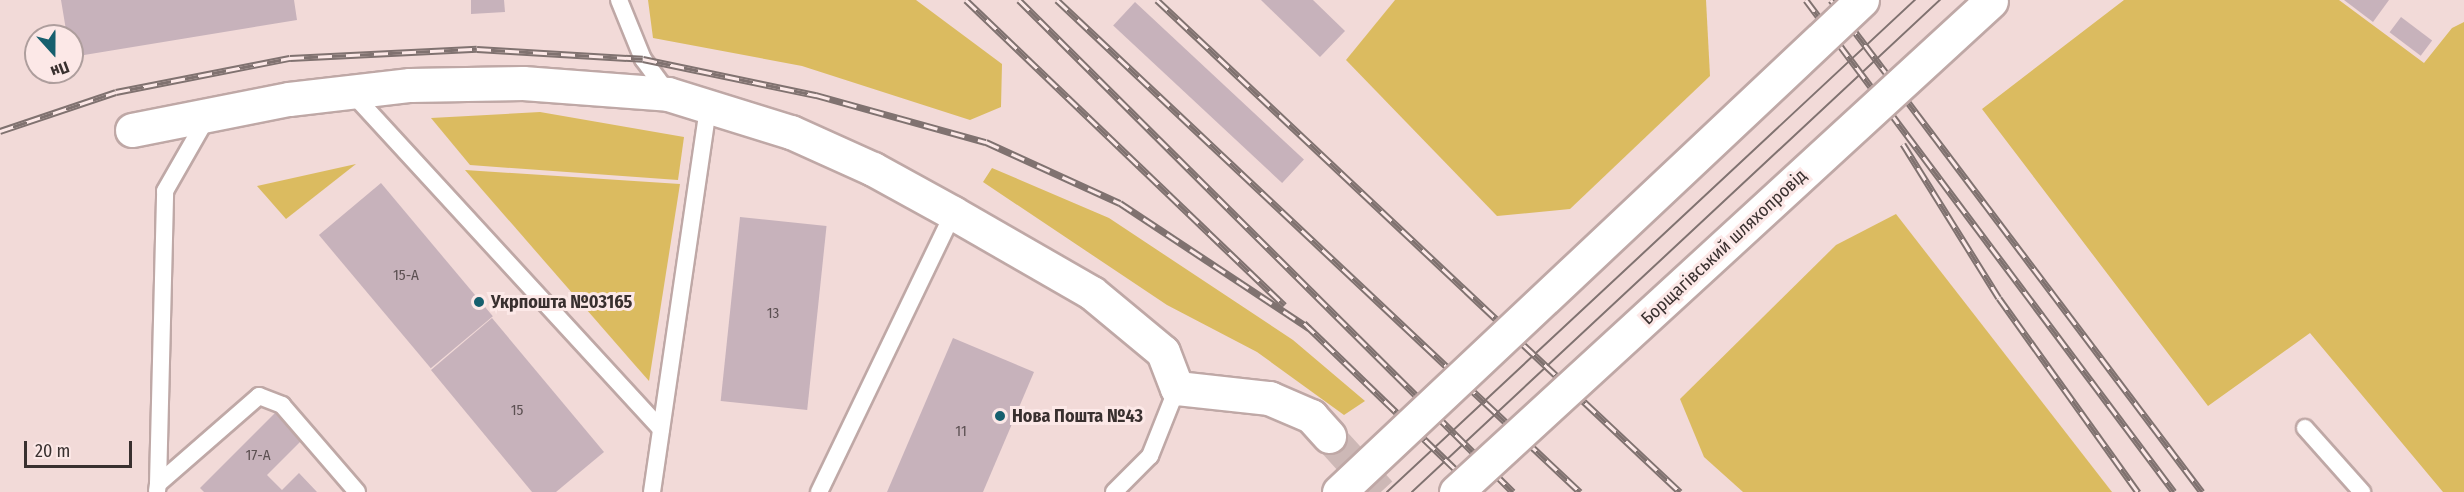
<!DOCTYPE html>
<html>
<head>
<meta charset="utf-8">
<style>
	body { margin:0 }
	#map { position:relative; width:2464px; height:492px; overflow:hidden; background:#f2dad8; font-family:"Fira Sans Condensed",sans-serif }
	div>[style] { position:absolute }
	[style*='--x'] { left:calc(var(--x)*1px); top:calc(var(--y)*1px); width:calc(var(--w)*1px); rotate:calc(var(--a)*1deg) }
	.green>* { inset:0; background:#dbbb60 }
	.building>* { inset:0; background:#c7b2bb; transform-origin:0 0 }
	.street-tunnel>* { height:33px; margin-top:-16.5px; transform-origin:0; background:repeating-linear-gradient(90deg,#cdb8b6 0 33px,transparent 0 49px) }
	.roads { filter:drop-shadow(2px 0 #bfa8a6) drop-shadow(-2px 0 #bfa8a6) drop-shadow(0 2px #bfa8a6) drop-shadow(0 -2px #bfa8a6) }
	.lane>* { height:16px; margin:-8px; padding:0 8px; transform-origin:8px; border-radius:8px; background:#fff }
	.street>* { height:33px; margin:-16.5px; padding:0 16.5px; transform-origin:16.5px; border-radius:16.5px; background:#fff }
	.tram>* { height:1.5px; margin:-0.75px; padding:0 0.75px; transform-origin:0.75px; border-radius:0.75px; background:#807270 }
	.rail>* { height:7px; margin-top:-3.5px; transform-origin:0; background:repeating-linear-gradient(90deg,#fce8e7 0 14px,#807270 0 28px); box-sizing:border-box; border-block:2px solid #807270 }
	.bridges { filter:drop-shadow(2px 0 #bfa8a6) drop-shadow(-2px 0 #bfa8a6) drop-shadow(0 2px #bfa8a6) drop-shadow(0 -2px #bfa8a6) }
	.primary-bridge>* { height:33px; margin:-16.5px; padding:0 16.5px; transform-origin:16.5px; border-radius:16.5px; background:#fff }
	.dots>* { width:16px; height:16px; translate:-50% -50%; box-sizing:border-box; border:3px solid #fce8e7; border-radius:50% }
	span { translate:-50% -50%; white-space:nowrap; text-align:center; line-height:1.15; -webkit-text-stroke:6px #fce8e7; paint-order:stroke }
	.number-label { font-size:15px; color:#5c5052 }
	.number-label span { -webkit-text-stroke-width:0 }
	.street-label { font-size:18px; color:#39302f }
	.poi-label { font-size:18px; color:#39302f; font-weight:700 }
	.left { translate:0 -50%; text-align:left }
	.north { position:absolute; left:24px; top:24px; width:60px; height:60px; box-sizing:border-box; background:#fce8e7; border:2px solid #ae9e9d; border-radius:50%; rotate:159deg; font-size:16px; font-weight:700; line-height:24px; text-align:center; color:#39302f }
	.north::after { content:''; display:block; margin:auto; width:21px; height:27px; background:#165f6e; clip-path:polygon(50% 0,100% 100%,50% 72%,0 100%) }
	.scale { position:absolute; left:24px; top:441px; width:108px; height:27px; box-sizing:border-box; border:3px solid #39302f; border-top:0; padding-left:8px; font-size:18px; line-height:21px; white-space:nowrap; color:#39302f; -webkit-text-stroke:4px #fce8e7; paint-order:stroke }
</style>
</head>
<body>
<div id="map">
	<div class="green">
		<i style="clip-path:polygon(648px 0,916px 0,1002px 64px,1001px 107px,970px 120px,802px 66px,653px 38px)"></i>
		<i style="clip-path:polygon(1395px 0,1706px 0,1710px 76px,1570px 209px,1497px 216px,1346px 60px)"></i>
		<i style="clip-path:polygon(2124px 0,2339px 0,2424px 63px,2452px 28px,2464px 22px,2464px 492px,2443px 492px,2310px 333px,2208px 406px,1982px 109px)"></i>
		<i style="clip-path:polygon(540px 112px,684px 137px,678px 180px,470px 165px,431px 118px)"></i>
		<i style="clip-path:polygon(356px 164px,286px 219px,257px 186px)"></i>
		<i style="clip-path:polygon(992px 168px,1109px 218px,1293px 340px,1365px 401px,1344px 415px,1257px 352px,1167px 305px,983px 182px)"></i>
		<i style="clip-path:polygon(465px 170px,680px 184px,649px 381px,634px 364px)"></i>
		<i style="clip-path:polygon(1896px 214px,2112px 492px,1743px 492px,1704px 457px,1680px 399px,1836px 245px)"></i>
	</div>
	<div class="building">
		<i style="clip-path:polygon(61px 0,294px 0,297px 20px,72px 57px,72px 36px,67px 36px)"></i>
		<i style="clip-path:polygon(471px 0,504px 0,505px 12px,471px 14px)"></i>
		<i style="clip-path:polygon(1261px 0,1313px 0,1345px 31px,1320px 57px)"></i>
		<i style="clip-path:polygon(2344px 0,2389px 0,2373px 22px)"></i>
		<i style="left:1135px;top:2px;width:231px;height:32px;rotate:43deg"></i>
		<i style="left:2401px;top:17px;width:39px;height:19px;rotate:37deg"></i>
		<i style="left:381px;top:183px;width:174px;height:81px;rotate:50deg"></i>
		<i style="left:740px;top:217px;width:87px;height:185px;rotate:6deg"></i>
		<i style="clip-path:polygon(492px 318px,604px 452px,556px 492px,532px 492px,431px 370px)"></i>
		<i style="clip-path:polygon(953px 338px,1034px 372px,983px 492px,887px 492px)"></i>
		<i style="clip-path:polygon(276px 412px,303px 439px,267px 475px,282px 490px,299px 473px,317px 492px,204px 492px,200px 488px)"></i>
	</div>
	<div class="street-tunnel">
		<i style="--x:1329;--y:436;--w:76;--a:47.7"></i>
	</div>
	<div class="roads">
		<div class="lane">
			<i style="--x:619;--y:0;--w:64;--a:67.9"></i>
			<i style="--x:643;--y:59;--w:42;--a:53.7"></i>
			<i style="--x:351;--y:92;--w:458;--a:47.4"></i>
			<i style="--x:2305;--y:428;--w:86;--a:48.3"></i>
			<i style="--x:158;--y:484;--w:293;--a:-88.6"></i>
			<i style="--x:165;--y:191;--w:86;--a:-60.2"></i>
			<i style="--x:157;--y:491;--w:7;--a:-82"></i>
			<i style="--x:158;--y:484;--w:134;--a:-41.1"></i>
			<i style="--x:259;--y:396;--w:25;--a:21"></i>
			<i style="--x:282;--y:405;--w:115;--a:49.2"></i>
			<i style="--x:652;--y:492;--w:390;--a:-81.7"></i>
			<i style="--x:819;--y:492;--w:310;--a:-64.3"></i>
			<i style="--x:1114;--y:492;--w:51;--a:-45"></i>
			<i style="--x:1150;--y:456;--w:73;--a:-68.3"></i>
		</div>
		<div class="street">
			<i style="--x:132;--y:130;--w:160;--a:-11.2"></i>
			<i style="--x:289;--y:99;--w:122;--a:-6.6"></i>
			<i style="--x:410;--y:85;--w:113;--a:-1"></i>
			<i style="--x:523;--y:83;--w:145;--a:4.3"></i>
			<i style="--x:668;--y:94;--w:129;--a:17.2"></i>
			<i style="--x:791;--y:132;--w:90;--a:24.3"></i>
			<i style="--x:873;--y:169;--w:91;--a:28.8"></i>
			<i style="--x:953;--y:213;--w:160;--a:29.9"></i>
			<i style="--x:1092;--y:293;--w:92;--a:39.7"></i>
			<i style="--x:1163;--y:352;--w:39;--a:69"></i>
			<i style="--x:1177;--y:388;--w:93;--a:6.2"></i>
			<i style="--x:1269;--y:398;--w:46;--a:23.2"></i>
			<i style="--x:1311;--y:416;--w:27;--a:48"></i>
		</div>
	</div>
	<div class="tram">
		<i style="--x:1387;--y:492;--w:722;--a:-42.98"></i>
		<i style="--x:1412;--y:492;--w:722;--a:-42.98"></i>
	</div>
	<div class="rail">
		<i style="--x:966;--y:0;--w:441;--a:43.8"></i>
		<i style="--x:1019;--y:0;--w:697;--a:44.88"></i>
		<i style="--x:1057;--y:0;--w:718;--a:43.25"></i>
		<i style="--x:1157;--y:0;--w:718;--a:43.25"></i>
		<i style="--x:1806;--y:0;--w:614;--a:53.2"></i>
		<i style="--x:1831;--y:0;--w:616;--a:52.98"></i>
		<i style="--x:0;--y:131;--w:122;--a:-18.6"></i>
		<i style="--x:116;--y:92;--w:177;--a:-11.1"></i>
		<i style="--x:290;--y:58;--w:187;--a:-2.8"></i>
		<i style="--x:477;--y:49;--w:166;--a:3.4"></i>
		<i style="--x:643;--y:59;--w:177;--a:11.8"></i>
		<i style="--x:816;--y:95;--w:176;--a:15.5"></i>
		<i style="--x:986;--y:142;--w:147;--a:24.5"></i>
		<i style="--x:1120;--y:203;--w:227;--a:33.5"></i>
		<i style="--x:1903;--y:144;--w:181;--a:58.1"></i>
		<i style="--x:1999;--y:298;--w:239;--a:54.4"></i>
		<i style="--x:1304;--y:323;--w:243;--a:44"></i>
	</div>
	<div class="bridges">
		<div class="primary-bridge">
			<i style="--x:1339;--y:492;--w:718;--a:-43.25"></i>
			<i style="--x:1456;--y:492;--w:726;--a:-42.54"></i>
		</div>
	</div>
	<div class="dots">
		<i style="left:479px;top:302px;background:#165f6e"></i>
		<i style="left:1000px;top:416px;background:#165f6e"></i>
	</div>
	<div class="number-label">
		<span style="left:406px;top:276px">15-А</span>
		<span style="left:773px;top:314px">13</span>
		<span style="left:517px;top:411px">15</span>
		<span style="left:961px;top:432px">11</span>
		<span style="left:258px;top:456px">17-А</span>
	</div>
	<div class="street-label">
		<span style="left:1724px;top:247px;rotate:-43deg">Борщагівський шляхопровід</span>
	</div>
	<div class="poi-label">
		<span class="left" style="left:491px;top:302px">Укрпошта №03165</span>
		<span class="left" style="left:1012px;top:416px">Нова Пошта №43</span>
	</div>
	<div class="north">Пн</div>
	<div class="scale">20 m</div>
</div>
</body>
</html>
